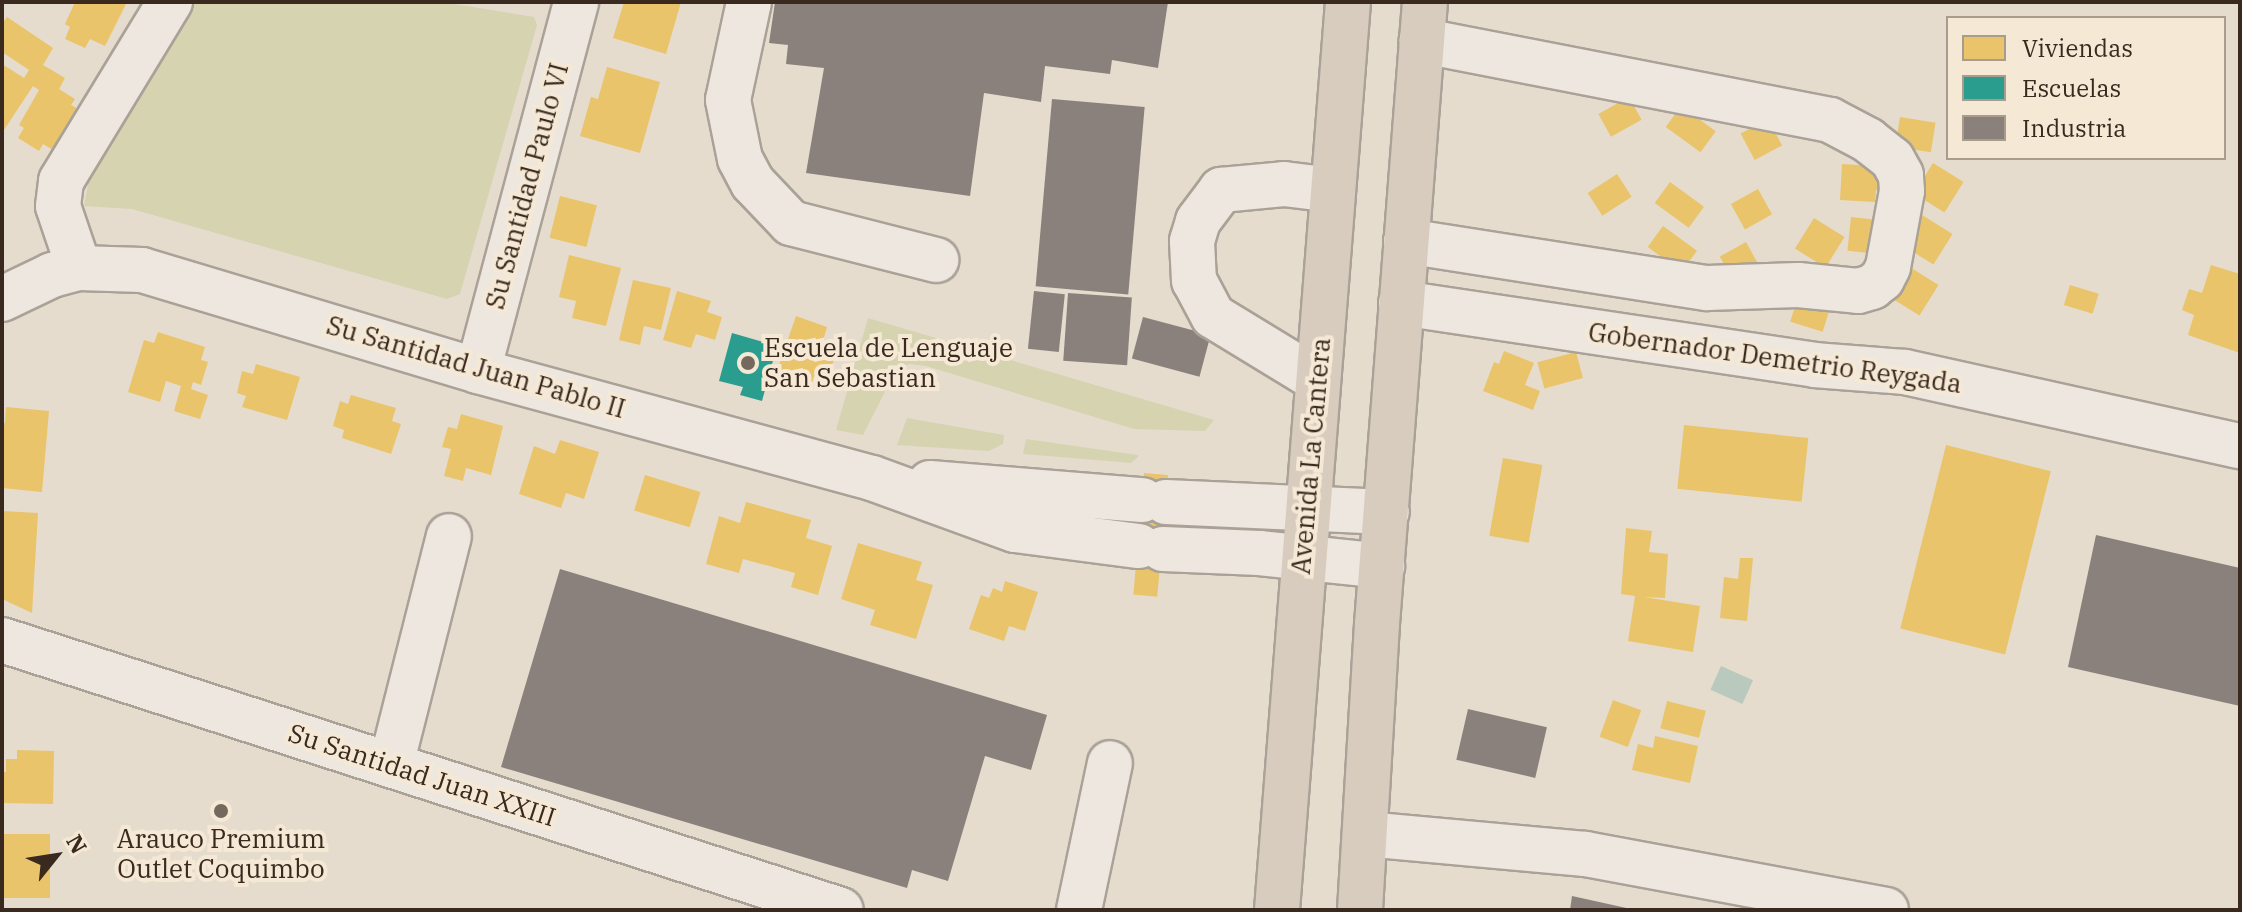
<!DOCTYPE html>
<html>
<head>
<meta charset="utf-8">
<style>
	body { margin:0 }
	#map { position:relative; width:2242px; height:912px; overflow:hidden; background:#e5dcce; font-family:"IBM Plex Serif",serif }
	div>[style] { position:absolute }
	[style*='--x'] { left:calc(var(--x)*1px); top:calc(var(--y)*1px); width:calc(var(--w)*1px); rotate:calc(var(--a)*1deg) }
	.green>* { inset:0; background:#d6d3b1 }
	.water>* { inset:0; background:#bac9be; transform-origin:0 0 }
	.homes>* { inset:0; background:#e9c46a; transform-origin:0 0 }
	.schools>* { inset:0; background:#2a9d8f }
	.industry>* { inset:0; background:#8a817c; transform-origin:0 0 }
	.roads { filter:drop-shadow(2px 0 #aaa197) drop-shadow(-2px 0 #aaa197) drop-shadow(0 2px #aaa197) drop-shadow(0 -2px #aaa197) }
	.minor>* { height:44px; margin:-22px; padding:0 22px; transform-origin:22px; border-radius:22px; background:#ede7df }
	.highway>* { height:44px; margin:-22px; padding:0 22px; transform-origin:22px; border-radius:22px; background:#d7ccbe }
	.dots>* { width:22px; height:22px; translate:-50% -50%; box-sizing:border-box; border:4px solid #f5e9d5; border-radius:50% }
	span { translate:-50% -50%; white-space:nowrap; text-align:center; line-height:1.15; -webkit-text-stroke:8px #f5e9d5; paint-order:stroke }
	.street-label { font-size:26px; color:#39291f }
	.poi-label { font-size:26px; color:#39291f }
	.left { translate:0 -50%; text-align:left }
	.frame { position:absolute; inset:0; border:4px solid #39291f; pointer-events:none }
	.legend { position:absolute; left:1946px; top:16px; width:280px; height:144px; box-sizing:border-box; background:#f5e9d5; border:2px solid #aa9c8c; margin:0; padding:10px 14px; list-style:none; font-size:24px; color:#39291f }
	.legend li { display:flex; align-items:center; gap:16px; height:40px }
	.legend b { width:40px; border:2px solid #aa9c8c }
	.north { position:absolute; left:16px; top:816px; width:80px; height:80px; -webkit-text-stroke:6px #f5e9d5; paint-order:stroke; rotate:60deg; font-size:22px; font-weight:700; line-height:32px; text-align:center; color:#39291f }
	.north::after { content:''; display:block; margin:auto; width:28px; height:36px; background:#39291f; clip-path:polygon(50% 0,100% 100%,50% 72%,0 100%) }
</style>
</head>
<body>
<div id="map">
	<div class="green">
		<i style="clip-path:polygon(192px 2px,442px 2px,534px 17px,537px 25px,460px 294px,447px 299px,132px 209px,84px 206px,90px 174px)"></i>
		<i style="clip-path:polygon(868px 318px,1214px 420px,1205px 431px,1134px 429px,926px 366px,910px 364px,901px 366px,894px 374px,863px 435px,836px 430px)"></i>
		<i style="clip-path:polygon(907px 418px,1004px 435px,1003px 444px,989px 451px,897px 445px)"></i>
		<i style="clip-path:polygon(1026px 439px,1138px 455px,1138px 457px,1131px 463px,1023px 454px)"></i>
	</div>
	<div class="water">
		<i style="left:1721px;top:666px;width:35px;height:26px;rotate:24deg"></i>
	</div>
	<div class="homes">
		<i style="clip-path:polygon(75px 2px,126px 4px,105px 46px,90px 39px,85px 48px,65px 39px,70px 27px,65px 24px)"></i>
		<i style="clip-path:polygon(624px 2px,681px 2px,666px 54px,613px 38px)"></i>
		<i style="clip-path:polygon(7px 17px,53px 48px,43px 65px,65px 78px,59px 89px,75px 99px,71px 105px,80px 110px,55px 151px,43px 144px,39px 151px,18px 138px,24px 128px,19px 125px,39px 90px,33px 86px,2px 133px,2px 64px,24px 78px,29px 70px,2px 52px,2px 24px)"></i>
		<i style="clip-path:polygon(607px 67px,660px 82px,640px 153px,580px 136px,591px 97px,598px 99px)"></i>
		<i style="left:1629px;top:97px;width:26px;height:35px;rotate:61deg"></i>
		<i style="left:1681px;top:106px;width:43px;height:26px;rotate:36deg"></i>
		<i style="left:1900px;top:117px;width:36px;height:30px;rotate:9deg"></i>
		<i style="left:1768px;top:119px;width:30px;height:31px;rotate:62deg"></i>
		<i style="left:1933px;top:163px;width:36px;height:36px;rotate:32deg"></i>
		<i style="clip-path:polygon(1842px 164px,1889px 167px,1888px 191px,1876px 190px,1875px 202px,1840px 200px)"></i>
		<i style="left:1617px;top:174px;width:27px;height:35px;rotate:57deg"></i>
		<i style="left:1670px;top:182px;width:42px;height:26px;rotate:36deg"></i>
		<i style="left:1758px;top:189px;width:29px;height:31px;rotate:61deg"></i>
		<i style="left:560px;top:196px;width:38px;height:43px;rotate:14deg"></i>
		<i style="left:1922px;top:215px;width:36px;height:36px;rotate:32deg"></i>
		<i style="left:1851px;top:217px;width:30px;height:34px;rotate:6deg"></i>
		<i style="left:1814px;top:218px;width:36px;height:36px;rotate:32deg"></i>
		<i style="left:1663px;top:226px;width:42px;height:26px;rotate:36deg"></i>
		<i style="left:1746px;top:242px;width:29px;height:30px;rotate:61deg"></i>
		<i style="clip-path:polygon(569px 255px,621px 268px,606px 326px,572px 318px,576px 301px,559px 297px)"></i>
		<i style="clip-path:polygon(2211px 265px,2240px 274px,2240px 353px,2188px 335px,2194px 315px,2182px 310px,2189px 289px,2202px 293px)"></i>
		<i style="left:1908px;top:266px;width:36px;height:36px;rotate:32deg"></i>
		<i style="clip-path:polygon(633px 280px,671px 288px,661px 330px,644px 326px,640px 345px,619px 340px)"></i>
		<i style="left:2070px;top:285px;width:30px;height:21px;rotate:17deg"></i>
		<i style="clip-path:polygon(677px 291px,711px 301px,707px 312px,722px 317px,715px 340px,696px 334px,691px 348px,663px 340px)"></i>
		<i style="left:1799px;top:293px;width:34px;height:30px;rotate:17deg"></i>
		<i style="clip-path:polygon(796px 316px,827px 327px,822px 344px,837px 350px,830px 372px,817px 368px,812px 383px,777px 371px)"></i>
		<i style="clip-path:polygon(158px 332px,205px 347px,201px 360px,208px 362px,201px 385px,193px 382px,191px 389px,208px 395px,200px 419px,174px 411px,181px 386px,166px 381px,160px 402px,128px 392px,144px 340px,154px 343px)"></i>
		<i style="clip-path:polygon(1504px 351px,1534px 363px,1525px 385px,1540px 391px,1533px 410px,1483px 391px,1494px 362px,1499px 364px)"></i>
		<i style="left:1576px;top:352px;width:27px;height:40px;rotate:75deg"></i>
		<i style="clip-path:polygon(256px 364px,300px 377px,287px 420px,242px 407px,246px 396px,237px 393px,242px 371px,253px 374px)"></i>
		<i style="clip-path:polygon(351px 395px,396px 408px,392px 421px,401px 424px,391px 454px,342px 438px,344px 430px,333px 426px,340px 401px,348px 404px)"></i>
		<i style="clip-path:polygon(6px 407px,49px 411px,42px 492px,2px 488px,2px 423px,5px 423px)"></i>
		<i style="clip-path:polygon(461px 414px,503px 426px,491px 475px,466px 468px,463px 481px,444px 476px,451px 449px,442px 447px,448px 427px,457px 429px)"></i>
		<i style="left:1684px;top:425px;width:125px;height:64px;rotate:6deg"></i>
		<i style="clip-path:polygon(560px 440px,599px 452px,584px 499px,566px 493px,561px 508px,519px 494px,534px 446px,555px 454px)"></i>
		<i style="left:1946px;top:445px;width:108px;height:189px;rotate:14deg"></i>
		<i style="left:1503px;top:458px;width:40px;height:79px;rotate:10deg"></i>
		<i style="left:1144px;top:473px;width:24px;height:122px;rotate:5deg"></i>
		<i style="left:645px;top:475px;width:58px;height:37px;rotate:17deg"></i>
		<i style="clip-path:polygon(746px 502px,811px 520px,806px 538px,832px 546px,818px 595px,791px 587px,795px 573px,743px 559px,739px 573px,706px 564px,719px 516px,740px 523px)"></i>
		<i style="clip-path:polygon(2px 511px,38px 513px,32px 613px,2px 599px)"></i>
		<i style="clip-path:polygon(1626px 528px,1652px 531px,1649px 552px,1668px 554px,1665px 598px,1644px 597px,1700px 606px,1693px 652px,1628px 641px,1635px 596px,1621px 594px)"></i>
		<i style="clip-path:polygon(858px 543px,922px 562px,916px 580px,933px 585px,916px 639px,870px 625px,875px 610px,841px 599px)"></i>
		<i style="clip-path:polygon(1740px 558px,1753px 558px,1747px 621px,1720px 618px,1724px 577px,1738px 579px)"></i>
		<i style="clip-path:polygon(1005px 581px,1038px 592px,1025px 631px,1009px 626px,1004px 641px,969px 629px,981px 595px,989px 598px,993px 588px,1002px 592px)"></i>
		<i style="left:1613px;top:700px;width:30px;height:39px;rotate:20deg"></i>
		<i style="left:1667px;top:701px;width:40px;height:28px;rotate:14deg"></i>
		<i style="clip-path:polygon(1655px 736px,1698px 746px,1690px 783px,1632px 770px,1638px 744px,1653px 748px)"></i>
		<i style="clip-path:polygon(17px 750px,54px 751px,53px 804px,2px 803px,2px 772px,6px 772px,6px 759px,17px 759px)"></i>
		<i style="left:2px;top:834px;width:48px;height:64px"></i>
	</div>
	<div class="schools">
		<i style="clip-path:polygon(732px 333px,777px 346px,762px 401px,740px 395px,743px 387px,719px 381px)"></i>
	</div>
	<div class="industry">
		<i style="clip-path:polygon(775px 2px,1168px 2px,1158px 68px,1112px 60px,1110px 74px,1045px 66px,1041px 102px,984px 93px,970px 196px,806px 173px,824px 68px,786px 64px,788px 45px,769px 43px)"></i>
		<i style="left:1052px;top:99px;width:93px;height:188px;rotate:5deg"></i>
		<i style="left:1034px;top:291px;width:31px;height:58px;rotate:6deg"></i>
		<i style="left:1068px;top:293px;width:64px;height:68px;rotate:4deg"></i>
		<i style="left:1143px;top:317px;width:70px;height:43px;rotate:15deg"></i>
		<i style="clip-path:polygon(2096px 535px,2240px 568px,2240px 706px,2068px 667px)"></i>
		<i style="clip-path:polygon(560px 569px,1047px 715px,1031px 770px,985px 756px,948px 881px,912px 870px,907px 888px,501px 767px)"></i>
		<i style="left:1468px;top:709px;width:81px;height:52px;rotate:13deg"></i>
		<i style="clip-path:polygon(1572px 896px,1631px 909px,1631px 910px,1570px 910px)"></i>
	</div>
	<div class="roads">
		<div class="minor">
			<i style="--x:749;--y:2;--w:100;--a:102.1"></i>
			<i style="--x:728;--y:100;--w:60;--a:78.5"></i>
			<i style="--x:740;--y:159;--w:27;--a:62"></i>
			<i style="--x:753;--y:183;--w:55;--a:46.5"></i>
			<i style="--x:791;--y:223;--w:150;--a:14.3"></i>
			<i style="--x:1406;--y:241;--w:305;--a:8.9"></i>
			<i style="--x:1707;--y:288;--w:91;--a:-1.9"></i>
			<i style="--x:1798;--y:285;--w:60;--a:5.7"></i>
			<i style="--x:1858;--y:291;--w:15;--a:-16"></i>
			<i style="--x:1872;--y:287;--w:13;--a:-39"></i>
			<i style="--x:1882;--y:279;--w:13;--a:-63"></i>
			<i style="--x:1888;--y:267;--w:77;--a:-79.6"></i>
			<i style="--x:1902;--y:191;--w:16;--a:-94"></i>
			<i style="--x:1901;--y:175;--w:18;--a:-119"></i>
			<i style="--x:1892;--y:159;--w:31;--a:-142"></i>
			<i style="--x:1868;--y:140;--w:43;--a:-152.2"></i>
			<i style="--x:1830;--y:120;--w:416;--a:-169"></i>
			<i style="--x:79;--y:268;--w:65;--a:-108.7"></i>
			<i style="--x:58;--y:206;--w:25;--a:-83"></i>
			<i style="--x:61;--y:181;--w:210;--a:-58.7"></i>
			<i style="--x:2;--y:299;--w:55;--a:-25.6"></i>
			<i style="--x:52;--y:275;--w:28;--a:-15"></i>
			<i style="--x:79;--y:268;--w:63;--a:1.8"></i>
			<i style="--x:142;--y:270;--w:351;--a:16.7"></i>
			<i style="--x:478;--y:371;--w:408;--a:15.2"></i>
			<i style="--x:872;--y:478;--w:152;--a:20"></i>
			<i style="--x:1015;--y:530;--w:125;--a:7.4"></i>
			<i style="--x:1401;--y:303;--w:418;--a:8.5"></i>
			<i style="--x:1814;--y:365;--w:91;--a:4.4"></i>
			<i style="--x:1905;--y:372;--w:343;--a:12.5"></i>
			<i style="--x:478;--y:371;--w:382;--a:-75.1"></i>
			<i style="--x:1318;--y:380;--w:123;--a:-148.6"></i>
			<i style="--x:1213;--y:316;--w:40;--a:-118"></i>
			<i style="--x:1194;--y:281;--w:40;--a:-92.9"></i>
			<i style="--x:1192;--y:241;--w:21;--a:-73"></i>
			<i style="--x:1198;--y:221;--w:39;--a:-53"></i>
			<i style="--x:1221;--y:190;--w:63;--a:-5.4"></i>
			<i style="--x:1284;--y:184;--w:49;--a:7"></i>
			<i style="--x:930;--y:483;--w:213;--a:4.6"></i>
			<i style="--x:1166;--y:502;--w:221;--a:2.6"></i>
			<i style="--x:1163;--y:549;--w:96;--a:2.4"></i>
			<i style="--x:1259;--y:553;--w:124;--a:6"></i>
			<i style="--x:2;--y:640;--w:881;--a:17.84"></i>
			<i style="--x:391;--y:765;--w:236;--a:-75.8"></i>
			<i style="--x:1365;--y:834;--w:221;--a:5.2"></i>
			<i style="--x:1585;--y:854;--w:306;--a:10.5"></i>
			<i style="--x:1079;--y:910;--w:150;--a:-78.1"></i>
		</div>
		<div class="highway">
			<i style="--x:1277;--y:910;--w:911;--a:-85.53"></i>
			<i style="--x:1360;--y:910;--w:287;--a:-86.6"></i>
			<i style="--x:1377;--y:624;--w:624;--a:-85.59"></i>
		</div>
	</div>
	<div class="dots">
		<i style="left:748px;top:363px;background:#75685c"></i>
		<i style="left:221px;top:811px;background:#75685c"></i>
	</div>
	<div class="street-label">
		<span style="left:527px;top:186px;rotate:-75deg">Su Santidad Paulo VI</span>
		<span style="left:1775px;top:358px;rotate:8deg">Gobernador Demetrio Reygada</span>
		<span style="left:476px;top:367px;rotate:16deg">Su Santidad Juan Pablo II</span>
		<span style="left:1311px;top:456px;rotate:-85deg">Avenida La Cantera</span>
		<span style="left:422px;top:775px;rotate:18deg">Su Santidad Juan XXIII</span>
	</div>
	<div class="poi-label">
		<span class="left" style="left:764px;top:363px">Escuela de Lenguaje<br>San Sebastian</span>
		<span style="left:221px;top:854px">Arauco Premium<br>Outlet Coquimbo</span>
	</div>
	<div class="frame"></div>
	<ul class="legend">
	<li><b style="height:22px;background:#e9c46a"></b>Viviendas</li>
	<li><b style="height:22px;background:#2a9d8f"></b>Escuelas</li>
	<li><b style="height:22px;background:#8a817c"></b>Industria</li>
	</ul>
	<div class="north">N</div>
</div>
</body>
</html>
